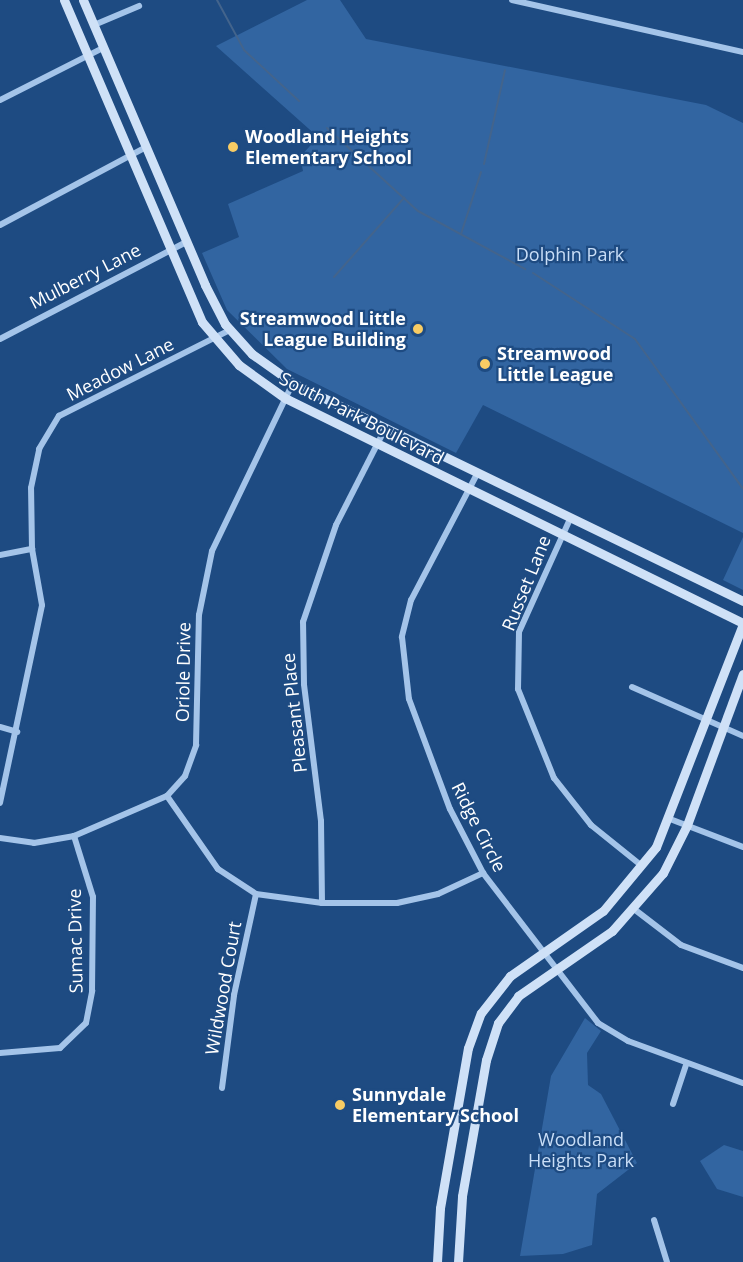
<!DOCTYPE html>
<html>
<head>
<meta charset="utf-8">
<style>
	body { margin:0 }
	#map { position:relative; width:743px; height:1262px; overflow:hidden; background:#1e4b82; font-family:"Open Sans",sans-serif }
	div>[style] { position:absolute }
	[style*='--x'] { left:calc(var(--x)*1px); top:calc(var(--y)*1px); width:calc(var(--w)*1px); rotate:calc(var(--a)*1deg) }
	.green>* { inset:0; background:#3265a1 }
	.stream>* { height:2px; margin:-1px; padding:0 1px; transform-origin:1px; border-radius:1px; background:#43648c }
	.street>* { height:6px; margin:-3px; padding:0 3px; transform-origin:3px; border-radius:3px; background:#a4c4e9 }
	.secondary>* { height:9px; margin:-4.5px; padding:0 4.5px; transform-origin:4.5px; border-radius:4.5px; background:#cfe1f7 }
	.dots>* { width:16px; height:16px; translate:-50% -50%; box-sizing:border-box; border:3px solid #1e4b82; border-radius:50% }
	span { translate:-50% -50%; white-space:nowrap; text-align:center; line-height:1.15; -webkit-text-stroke:4.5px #1e4b82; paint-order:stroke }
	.poi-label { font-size:18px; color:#fff; font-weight:700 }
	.left { translate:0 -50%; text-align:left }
	.right { translate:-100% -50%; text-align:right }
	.park-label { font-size:18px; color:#c9def7 }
	.street-label { font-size:18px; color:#fff }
</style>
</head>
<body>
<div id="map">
	<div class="green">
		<i style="clip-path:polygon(307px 0,340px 0,366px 39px,706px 105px,743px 123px,743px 533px,483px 405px,456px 453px,287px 369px,227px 310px,202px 253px,239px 237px,228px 204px,303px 171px,300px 157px,318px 137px,216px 46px)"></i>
		<i style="clip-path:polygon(743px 537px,743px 590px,723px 580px)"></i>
		<i style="clip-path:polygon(585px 1018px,601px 1031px,587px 1053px,588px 1085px,601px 1094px,637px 1163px,597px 1194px,592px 1245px,563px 1254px,520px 1256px,551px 1076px)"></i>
		<i style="clip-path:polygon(724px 1145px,743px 1151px,743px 1197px,717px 1189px,700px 1161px)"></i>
	</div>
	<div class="stream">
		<i style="--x:217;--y:0;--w:57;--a:61.6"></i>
		<i style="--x:244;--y:50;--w:75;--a:42.8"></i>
		<i style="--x:327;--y:128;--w:123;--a:42.4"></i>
		<i style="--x:418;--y:211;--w:122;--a:28.5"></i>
		<i style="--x:484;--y:164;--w:96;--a:-77.4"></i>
		<i style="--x:461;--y:234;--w:65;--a:-72.1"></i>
		<i style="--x:533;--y:273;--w:121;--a:32.9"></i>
		<i style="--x:635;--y:339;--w:185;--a:54.2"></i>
		<i style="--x:334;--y:277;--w:106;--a:-48.5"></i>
	</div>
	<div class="street">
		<i style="--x:512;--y:0;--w:237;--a:12.7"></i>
		<i style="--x:94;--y:25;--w:49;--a:-22.9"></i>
		<i style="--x:0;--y:100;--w:115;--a:-26.8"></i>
		<i style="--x:0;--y:225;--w:166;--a:-28.1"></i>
		<i style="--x:0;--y:339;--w:210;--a:-27.5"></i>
		<i style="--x:477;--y:474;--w:142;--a:117.6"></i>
		<i style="--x:411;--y:600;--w:38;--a:104"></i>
		<i style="--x:402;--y:637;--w:62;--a:83.6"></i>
		<i style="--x:409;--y:699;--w:117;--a:69.6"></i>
		<i style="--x:450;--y:809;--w:72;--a:62.7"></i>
		<i style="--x:483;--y:873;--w:189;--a:52.5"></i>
		<i style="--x:598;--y:1023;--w:35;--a:31"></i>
		<i style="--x:628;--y:1041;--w:122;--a:20.1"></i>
		<i style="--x:570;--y:519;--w:124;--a:114.3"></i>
		<i style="--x:519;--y:632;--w:57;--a:91"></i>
		<i style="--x:518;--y:689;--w:96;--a:68"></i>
		<i style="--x:554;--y:778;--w:60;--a:51.8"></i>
		<i style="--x:591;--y:825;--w:65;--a:38.8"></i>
		<i style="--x:0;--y:555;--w:33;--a:-11"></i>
		<i style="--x:632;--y:687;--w:121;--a:23.8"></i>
		<i style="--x:0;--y:727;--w:18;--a:16"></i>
		<i style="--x:167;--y:796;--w:89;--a:55.1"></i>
		<i style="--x:218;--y:869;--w:45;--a:33.3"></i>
		<i style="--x:256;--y:894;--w:67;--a:7.8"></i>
		<i style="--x:322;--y:903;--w:75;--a:0"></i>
		<i style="--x:397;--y:903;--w:42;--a:-12.4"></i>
		<i style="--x:438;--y:894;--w:50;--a:-25"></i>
		<i style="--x:0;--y:803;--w:202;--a:-78"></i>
		<i style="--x:42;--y:605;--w:57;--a:-100.1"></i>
		<i style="--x:32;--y:549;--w:61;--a:-90.9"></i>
		<i style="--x:31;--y:488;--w:40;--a:-78"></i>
		<i style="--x:39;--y:449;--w:39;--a:-59"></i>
		<i style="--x:59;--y:416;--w:191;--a:-26.7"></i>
		<i style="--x:670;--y:819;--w:78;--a:21"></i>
		<i style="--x:0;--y:838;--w:34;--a:8"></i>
		<i style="--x:34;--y:843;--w:41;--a:-9.9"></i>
		<i style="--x:74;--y:836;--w:101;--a:-23.3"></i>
		<i style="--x:167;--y:796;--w:27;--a:-48"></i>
		<i style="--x:185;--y:776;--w:33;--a:-70"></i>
		<i style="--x:196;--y:745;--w:130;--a:-88.7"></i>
		<i style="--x:199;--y:615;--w:65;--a:-78.5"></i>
		<i style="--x:212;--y:551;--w:187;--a:-64.3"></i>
		<i style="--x:322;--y:903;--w:82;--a:-90.7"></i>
		<i style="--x:321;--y:821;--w:138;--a:-97.1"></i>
		<i style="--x:304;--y:684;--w:62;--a:-90.9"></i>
		<i style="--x:303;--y:622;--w:102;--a:-71.2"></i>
		<i style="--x:336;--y:525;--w:108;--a:-63"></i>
		<i style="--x:634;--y:909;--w:59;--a:37.5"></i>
		<i style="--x:681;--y:945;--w:66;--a:20.4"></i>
		<i style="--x:0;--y:1053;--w:60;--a:-4.8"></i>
		<i style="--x:60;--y:1048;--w:36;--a:-44"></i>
		<i style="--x:86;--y:1023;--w:33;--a:-79"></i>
		<i style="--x:92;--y:991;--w:94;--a:-89.4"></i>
		<i style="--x:93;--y:897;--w:64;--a:-107.3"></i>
		<i style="--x:222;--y:1088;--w:94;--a:-82.6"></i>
		<i style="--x:234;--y:995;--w:103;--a:-77.7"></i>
		<i style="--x:673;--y:1104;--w:41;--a:-71.6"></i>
		<i style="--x:654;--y:1220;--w:44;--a:72.8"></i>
	</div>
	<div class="secondary">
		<i style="--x:64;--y:0;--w:350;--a:66.8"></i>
		<i style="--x:202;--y:322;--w:57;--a:49.3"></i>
		<i style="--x:239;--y:365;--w:57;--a:35.7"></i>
		<i style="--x:285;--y:398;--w:510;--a:26.16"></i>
		<i style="--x:83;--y:0;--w:310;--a:66.8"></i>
		<i style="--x:205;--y:285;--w:44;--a:62.9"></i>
		<i style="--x:225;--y:324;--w:40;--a:48"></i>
		<i style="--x:252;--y:354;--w:50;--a:35.3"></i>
		<i style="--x:293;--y:383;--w:500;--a:25.85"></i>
		<i style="--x:437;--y:1262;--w:54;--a:-86.8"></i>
		<i style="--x:440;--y:1208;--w:162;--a:-80.1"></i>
		<i style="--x:468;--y:1048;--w:37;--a:-70"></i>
		<i style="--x:481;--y:1013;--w:47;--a:-51.9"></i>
		<i style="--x:510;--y:976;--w:113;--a:-35"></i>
		<i style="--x:603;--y:911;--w:83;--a:-50.4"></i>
		<i style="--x:656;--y:847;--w:239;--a:-68.7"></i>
		<i style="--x:458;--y:1262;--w:66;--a:-86.5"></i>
		<i style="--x:462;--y:1196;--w:138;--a:-80"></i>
		<i style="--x:486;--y:1060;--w:39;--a:-72"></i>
		<i style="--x:498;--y:1023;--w:34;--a:-53"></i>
		<i style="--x:518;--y:996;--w:114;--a:-34.7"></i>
		<i style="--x:612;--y:931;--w:77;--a:-48.7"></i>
		<i style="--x:663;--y:873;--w:54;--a:-63.4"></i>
		<i style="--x:687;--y:825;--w:161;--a:-69.7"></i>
	</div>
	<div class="dots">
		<i style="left:233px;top:147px;background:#f8cc64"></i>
		<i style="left:418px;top:329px;background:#f8cc64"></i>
		<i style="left:485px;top:364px;background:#f8cc64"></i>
		<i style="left:340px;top:1105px;background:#f8cc64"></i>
	</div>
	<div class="poi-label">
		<span class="left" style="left:245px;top:147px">Woodland Heights<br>Elementary School</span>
		<span class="right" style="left:406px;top:329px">Streamwood Little<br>League Building</span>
		<span class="left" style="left:497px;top:364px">Streamwood<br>Little League</span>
		<span class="left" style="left:352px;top:1105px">Sunnydale<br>Elementary School</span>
	</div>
	<div class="park-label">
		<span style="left:570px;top:254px">Dolphin Park</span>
		<span style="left:581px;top:1150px">Woodland<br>Heights Park</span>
	</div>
	<div class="street-label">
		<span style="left:85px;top:276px;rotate:-27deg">Mulberry Lane</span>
		<span style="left:120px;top:369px;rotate:-27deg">Meadow Lane</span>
		<span style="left:362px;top:418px;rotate:27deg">South Park Boulevard</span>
		<span style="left:526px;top:583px;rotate:-68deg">Russet Lane</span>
		<span style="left:183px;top:672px;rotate:-89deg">Oriole Drive</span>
		<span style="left:294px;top:713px;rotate:-96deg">Pleasant Place</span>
		<span style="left:479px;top:827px;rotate:63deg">Ridge Circle</span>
		<span style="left:75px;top:941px;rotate:-91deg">Sumac Drive</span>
		<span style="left:223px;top:988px;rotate:-80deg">Wildwood Court</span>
	</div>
</div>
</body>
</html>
